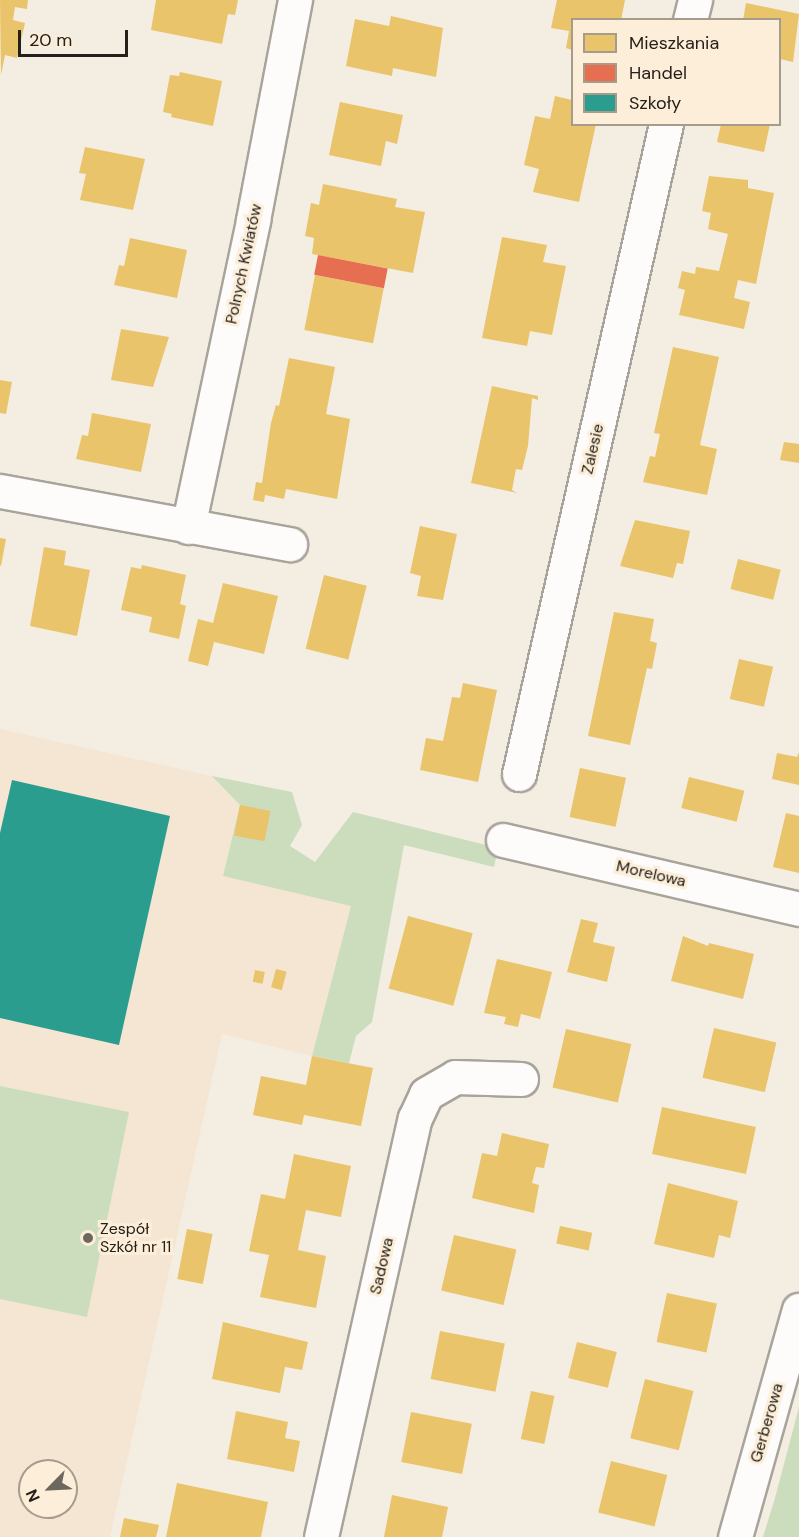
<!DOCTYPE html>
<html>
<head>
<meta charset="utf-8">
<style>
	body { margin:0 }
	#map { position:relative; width:799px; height:1537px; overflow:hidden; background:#f4ede1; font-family:"DM Sans",sans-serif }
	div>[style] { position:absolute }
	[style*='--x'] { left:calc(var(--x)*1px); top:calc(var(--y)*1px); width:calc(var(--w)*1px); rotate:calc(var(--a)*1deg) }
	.built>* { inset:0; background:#f4e6d2 }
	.green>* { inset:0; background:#cbddbd }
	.homes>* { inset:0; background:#e9c46a; transform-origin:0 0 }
	.shops>* { inset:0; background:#e76f51; transform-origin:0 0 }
	.schools>* { inset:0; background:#2a9d8f }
	.roads { filter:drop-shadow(2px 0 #a9a49b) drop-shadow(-2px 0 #a9a49b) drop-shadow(0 2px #a9a49b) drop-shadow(0 -2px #a9a49b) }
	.street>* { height:33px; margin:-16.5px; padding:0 16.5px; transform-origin:16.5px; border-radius:16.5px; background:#fdfcfa }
	.dots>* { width:16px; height:16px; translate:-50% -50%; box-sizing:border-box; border:3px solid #fceed9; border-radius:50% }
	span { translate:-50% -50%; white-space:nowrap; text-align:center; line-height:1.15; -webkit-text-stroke:6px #fceed9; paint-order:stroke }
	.street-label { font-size:16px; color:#252019 }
	.poi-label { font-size:16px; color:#252019 }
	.left { translate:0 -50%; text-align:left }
	.legend { position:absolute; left:571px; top:18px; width:210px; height:108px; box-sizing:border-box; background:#fceed9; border:2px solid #a69c8c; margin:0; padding:8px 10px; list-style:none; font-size:18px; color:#252019 }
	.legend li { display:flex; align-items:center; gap:12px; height:30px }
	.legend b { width:30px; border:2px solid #a69c8c }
	.north { position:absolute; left:18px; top:1459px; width:60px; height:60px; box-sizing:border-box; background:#fceed9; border:2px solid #a69c8c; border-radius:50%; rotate:246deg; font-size:16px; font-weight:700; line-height:24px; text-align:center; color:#252019 }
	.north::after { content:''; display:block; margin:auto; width:21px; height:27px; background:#6d685f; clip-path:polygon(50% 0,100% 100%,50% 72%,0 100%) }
	.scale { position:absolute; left:18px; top:30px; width:110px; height:27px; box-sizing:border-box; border:3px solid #252019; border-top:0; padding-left:8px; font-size:18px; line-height:21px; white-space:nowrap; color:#252019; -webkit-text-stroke:4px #fceed9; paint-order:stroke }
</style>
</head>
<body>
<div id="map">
	<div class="built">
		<i style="clip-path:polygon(evenodd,0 729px,212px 776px,240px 805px,223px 876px,351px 905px,312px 1056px,222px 1034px,110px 1537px,0 1537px,0 729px,30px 1471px,66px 1471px,66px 1507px,30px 1507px,30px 1471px)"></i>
	</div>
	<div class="green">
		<i style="clip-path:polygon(212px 776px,292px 792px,302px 825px,290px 846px,315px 862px,353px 812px,498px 848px,494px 867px,404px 845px,372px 1022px,356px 1036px,349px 1063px,312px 1056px,351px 906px,223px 876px,240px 805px)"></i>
		<i style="clip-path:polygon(0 1086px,129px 1112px,87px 1317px,0 1299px)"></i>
		<i style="clip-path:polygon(799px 1407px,799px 1537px,763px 1537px,775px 1498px)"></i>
	</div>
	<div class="homes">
		<i style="clip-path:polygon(0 0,28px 0,27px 9px,15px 7px,13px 20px,25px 23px,17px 58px,5px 55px,1px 75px)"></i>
		<i style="clip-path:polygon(156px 0,238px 0,235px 15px,228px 14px,222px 44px,151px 30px)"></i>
		<i style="clip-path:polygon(557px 0,625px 0,621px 20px,572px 20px,572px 50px,566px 48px,569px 31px,551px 28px)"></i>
		<i style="clip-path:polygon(746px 3px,799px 14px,793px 62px,780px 59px,780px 20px,743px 20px)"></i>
		<i style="clip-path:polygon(391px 16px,443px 28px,436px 77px,393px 68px,392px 76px,346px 66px,355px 19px,389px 26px)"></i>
		<i style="clip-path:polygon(180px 72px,222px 81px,213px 126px,171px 117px,172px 114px,163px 112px,170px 75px,179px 76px)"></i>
		<i style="clip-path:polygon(555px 96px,572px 100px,572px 124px,596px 124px,579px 202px,533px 192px,539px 169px,524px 165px,535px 116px,550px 119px)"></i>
		<i style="clip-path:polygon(340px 102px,403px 115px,397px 144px,386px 141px,381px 166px,329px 155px)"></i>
		<i style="clip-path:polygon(721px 124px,770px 124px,764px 152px,717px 142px)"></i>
		<i style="clip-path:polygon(85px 147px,145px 159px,133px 210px,80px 200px,86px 174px,79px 173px)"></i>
		<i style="clip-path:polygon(709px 176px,748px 180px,748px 188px,774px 193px,756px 284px,738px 280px,734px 298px,750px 302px,744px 329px,679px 315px,685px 290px,678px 288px,682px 271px,695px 274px,696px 267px,719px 271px,728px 234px,708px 229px,711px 213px,702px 211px)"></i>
		<i style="clip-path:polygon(323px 184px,397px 199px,395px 207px,425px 212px,413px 273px,312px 254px,314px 238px,305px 236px,311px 203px,319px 205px)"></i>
		<i style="clip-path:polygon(502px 237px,547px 245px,543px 262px,566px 266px,552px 335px,530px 331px,527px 346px,482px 338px)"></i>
		<i style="clip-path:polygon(130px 238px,187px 250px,177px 298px,114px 285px,119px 265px,124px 266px)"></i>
		<i style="left:315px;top:275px;width:70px;height:56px;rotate:11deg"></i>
		<i style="clip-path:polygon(121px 329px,169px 337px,153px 387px,111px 380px)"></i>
		<i style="clip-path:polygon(673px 347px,719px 357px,700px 445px,717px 449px,707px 495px,643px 482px,650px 456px,655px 457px,660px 434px,654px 433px)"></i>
		<i style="clip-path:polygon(289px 358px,335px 367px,326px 414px,350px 419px,337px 499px,286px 489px,284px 499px,265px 495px,264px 502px,253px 500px,256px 482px,262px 483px,271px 423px,276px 405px,279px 406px)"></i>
		<i style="clip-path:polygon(0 380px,12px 382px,6px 414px,0 413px)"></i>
		<i style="clip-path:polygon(492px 386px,538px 396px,538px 400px,532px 398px,528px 446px,522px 470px,516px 469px,512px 490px,517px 493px,471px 483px)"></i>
		<i style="clip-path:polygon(92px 413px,151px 424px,141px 472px,76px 459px,82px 435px,88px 436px)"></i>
		<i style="clip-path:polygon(784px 442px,799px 444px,799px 463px,780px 460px)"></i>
		<i style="clip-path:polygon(635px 520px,690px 531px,683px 564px,677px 563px,673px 578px,620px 566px)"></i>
		<i style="clip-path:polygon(420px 526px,457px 534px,443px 600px,417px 596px,421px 576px,410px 573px)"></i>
		<i style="clip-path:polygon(0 538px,6px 539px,1px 566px,0 565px)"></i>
		<i style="clip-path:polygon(44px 547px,66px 551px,64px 565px,90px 570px,77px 636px,30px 626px)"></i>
		<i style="left:738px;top:559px;width:44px;height:31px;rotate:14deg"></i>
		<i style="clip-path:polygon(142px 565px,186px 575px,180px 604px,186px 606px,179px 639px,149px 632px,152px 617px,121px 610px,131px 567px,141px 569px)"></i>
		<i style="left:324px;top:575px;width:44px;height:76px;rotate:14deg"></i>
		<i style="clip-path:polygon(223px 583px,278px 596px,264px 654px,214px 642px,208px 666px,188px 661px,198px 619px,213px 623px)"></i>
		<i style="clip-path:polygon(614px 612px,654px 619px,650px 641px,657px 643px,652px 669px,647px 668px,630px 745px,588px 736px)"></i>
		<i style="left:739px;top:659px;width:35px;height:41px;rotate:13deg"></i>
		<i style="clip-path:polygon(463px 683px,497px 690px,478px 782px,420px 770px,426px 738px,443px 741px,452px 697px,460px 698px)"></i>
		<i style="clip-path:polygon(799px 752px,799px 785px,772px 779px,777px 753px,797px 757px)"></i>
		<i style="left:580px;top:768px;width:47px;height:50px;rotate:12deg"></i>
		<i style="left:689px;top:777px;width:57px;height:32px;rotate:14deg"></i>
		<i style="left:240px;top:805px;width:31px;height:31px;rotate:11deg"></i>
		<i style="clip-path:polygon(786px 813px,799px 816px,799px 873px,773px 867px)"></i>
		<i style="left:408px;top:916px;width:67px;height:75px;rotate:15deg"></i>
		<i style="clip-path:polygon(581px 919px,598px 923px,593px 942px,615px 947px,607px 982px,567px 972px)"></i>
		<i style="clip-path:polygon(683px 936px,708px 946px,709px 943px,754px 954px,743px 999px,671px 981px)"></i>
		<i style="clip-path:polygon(497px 959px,552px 972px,540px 1019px,521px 1014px,518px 1027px,504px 1024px,506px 1017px,484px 1013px)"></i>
		<i style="left:276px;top:969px;width:11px;height:19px;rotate:15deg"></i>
		<i style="left:255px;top:970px;width:10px;height:12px;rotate:11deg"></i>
		<i style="left:714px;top:1028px;width:64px;height:51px;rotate:13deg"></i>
		<i style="left:566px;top:1029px;width:67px;height:60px;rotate:13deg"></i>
		<i style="clip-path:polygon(312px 1056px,373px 1068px,361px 1126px,304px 1115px,302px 1125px,253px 1115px,261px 1076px,306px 1085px)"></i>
		<i style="left:662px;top:1107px;width:96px;height:48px;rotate:12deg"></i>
		<i style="clip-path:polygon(502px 1133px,549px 1144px,544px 1168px,536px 1167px,532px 1183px,539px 1185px,534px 1213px,472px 1198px,482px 1153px,497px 1156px)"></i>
		<i style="clip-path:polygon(294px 1154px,351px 1166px,341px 1217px,306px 1210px,298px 1250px,326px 1256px,316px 1308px,260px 1297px,269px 1255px,249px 1251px,261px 1194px,285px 1199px)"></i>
		<i style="clip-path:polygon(668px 1183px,738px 1201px,730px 1238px,719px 1235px,714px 1258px,654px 1244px)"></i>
		<i style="left:560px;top:1226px;width:33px;height:18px;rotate:12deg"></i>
		<i style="left:187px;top:1229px;width:26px;height:51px;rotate:11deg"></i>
		<i style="left:454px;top:1235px;width:64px;height:57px;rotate:13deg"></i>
		<i style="left:667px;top:1293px;width:51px;height:50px;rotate:12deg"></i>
		<i style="clip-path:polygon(223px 1322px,308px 1342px,302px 1370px,285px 1367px,280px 1393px,212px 1379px)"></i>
		<i style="left:440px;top:1331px;width:66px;height:49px;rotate:11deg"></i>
		<i style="left:577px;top:1342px;width:41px;height:37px;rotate:14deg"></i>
		<i style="left:645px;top:1379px;width:50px;height:61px;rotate:14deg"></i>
		<i style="left:531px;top:1391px;width:24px;height:49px;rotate:12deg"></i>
		<i style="clip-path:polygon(236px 1411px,288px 1422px,285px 1438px,300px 1441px,294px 1472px,227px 1459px)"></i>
		<i style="left:411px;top:1412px;width:62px;height:51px;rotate:11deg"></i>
		<i style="left:611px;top:1461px;width:58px;height:53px;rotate:14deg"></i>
		<i style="clip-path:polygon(177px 1483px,268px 1502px,261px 1537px,166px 1537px)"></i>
		<i style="clip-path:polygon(392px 1495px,448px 1507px,442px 1537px,384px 1537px)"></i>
		<i style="clip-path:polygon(124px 1518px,159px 1525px,156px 1537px,120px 1537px)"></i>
	</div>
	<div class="shops">
		<i style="left:318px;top:255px;width:71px;height:20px;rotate:11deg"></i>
	</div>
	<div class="schools">
		<i style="clip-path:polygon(12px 780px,170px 816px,119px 1045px,0 1018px,0 833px)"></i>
	</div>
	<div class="roads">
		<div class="street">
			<i style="--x:690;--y:20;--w:21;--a:-76"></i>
			<i style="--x:0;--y:491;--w:295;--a:10.4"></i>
			<i style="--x:188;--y:527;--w:314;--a:-78"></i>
			<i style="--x:253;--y:220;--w:224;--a:-79.2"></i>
			<i style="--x:519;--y:774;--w:666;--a:-77.26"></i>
			<i style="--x:503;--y:840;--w:304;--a:13.1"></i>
			<i style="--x:321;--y:1537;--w:429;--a:-77.4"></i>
			<i style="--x:415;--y:1118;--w:26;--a:-65"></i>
			<i style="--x:426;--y:1094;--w:34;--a:-30"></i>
			<i style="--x:455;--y:1077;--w:66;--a:1.7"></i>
			<i style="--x:735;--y:1537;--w:236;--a:-74.3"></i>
		</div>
	</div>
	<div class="dots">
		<i style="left:88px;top:1238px;background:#6d685f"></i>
	</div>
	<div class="street-label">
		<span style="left:244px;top:264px;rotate:-78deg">Polnych Kwiatów</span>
		<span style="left:593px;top:449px;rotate:-77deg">Zalesie</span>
		<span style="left:651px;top:874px;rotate:13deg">Morelowa</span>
		<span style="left:382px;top:1266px;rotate:-77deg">Sadowa</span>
		<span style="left:767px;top:1423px;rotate:-74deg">Gerberowa</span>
	</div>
	<div class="poi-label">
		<span class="left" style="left:100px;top:1238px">Zespół<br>Szkół nr 11</span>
	</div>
	<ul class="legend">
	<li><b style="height:16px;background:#e9c46a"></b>Mieszkania</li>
	<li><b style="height:16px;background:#e76f51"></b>Handel</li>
	<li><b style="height:16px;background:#2a9d8f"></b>Szkoły</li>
	</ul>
	<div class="north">N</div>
	<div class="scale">20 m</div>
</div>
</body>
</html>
